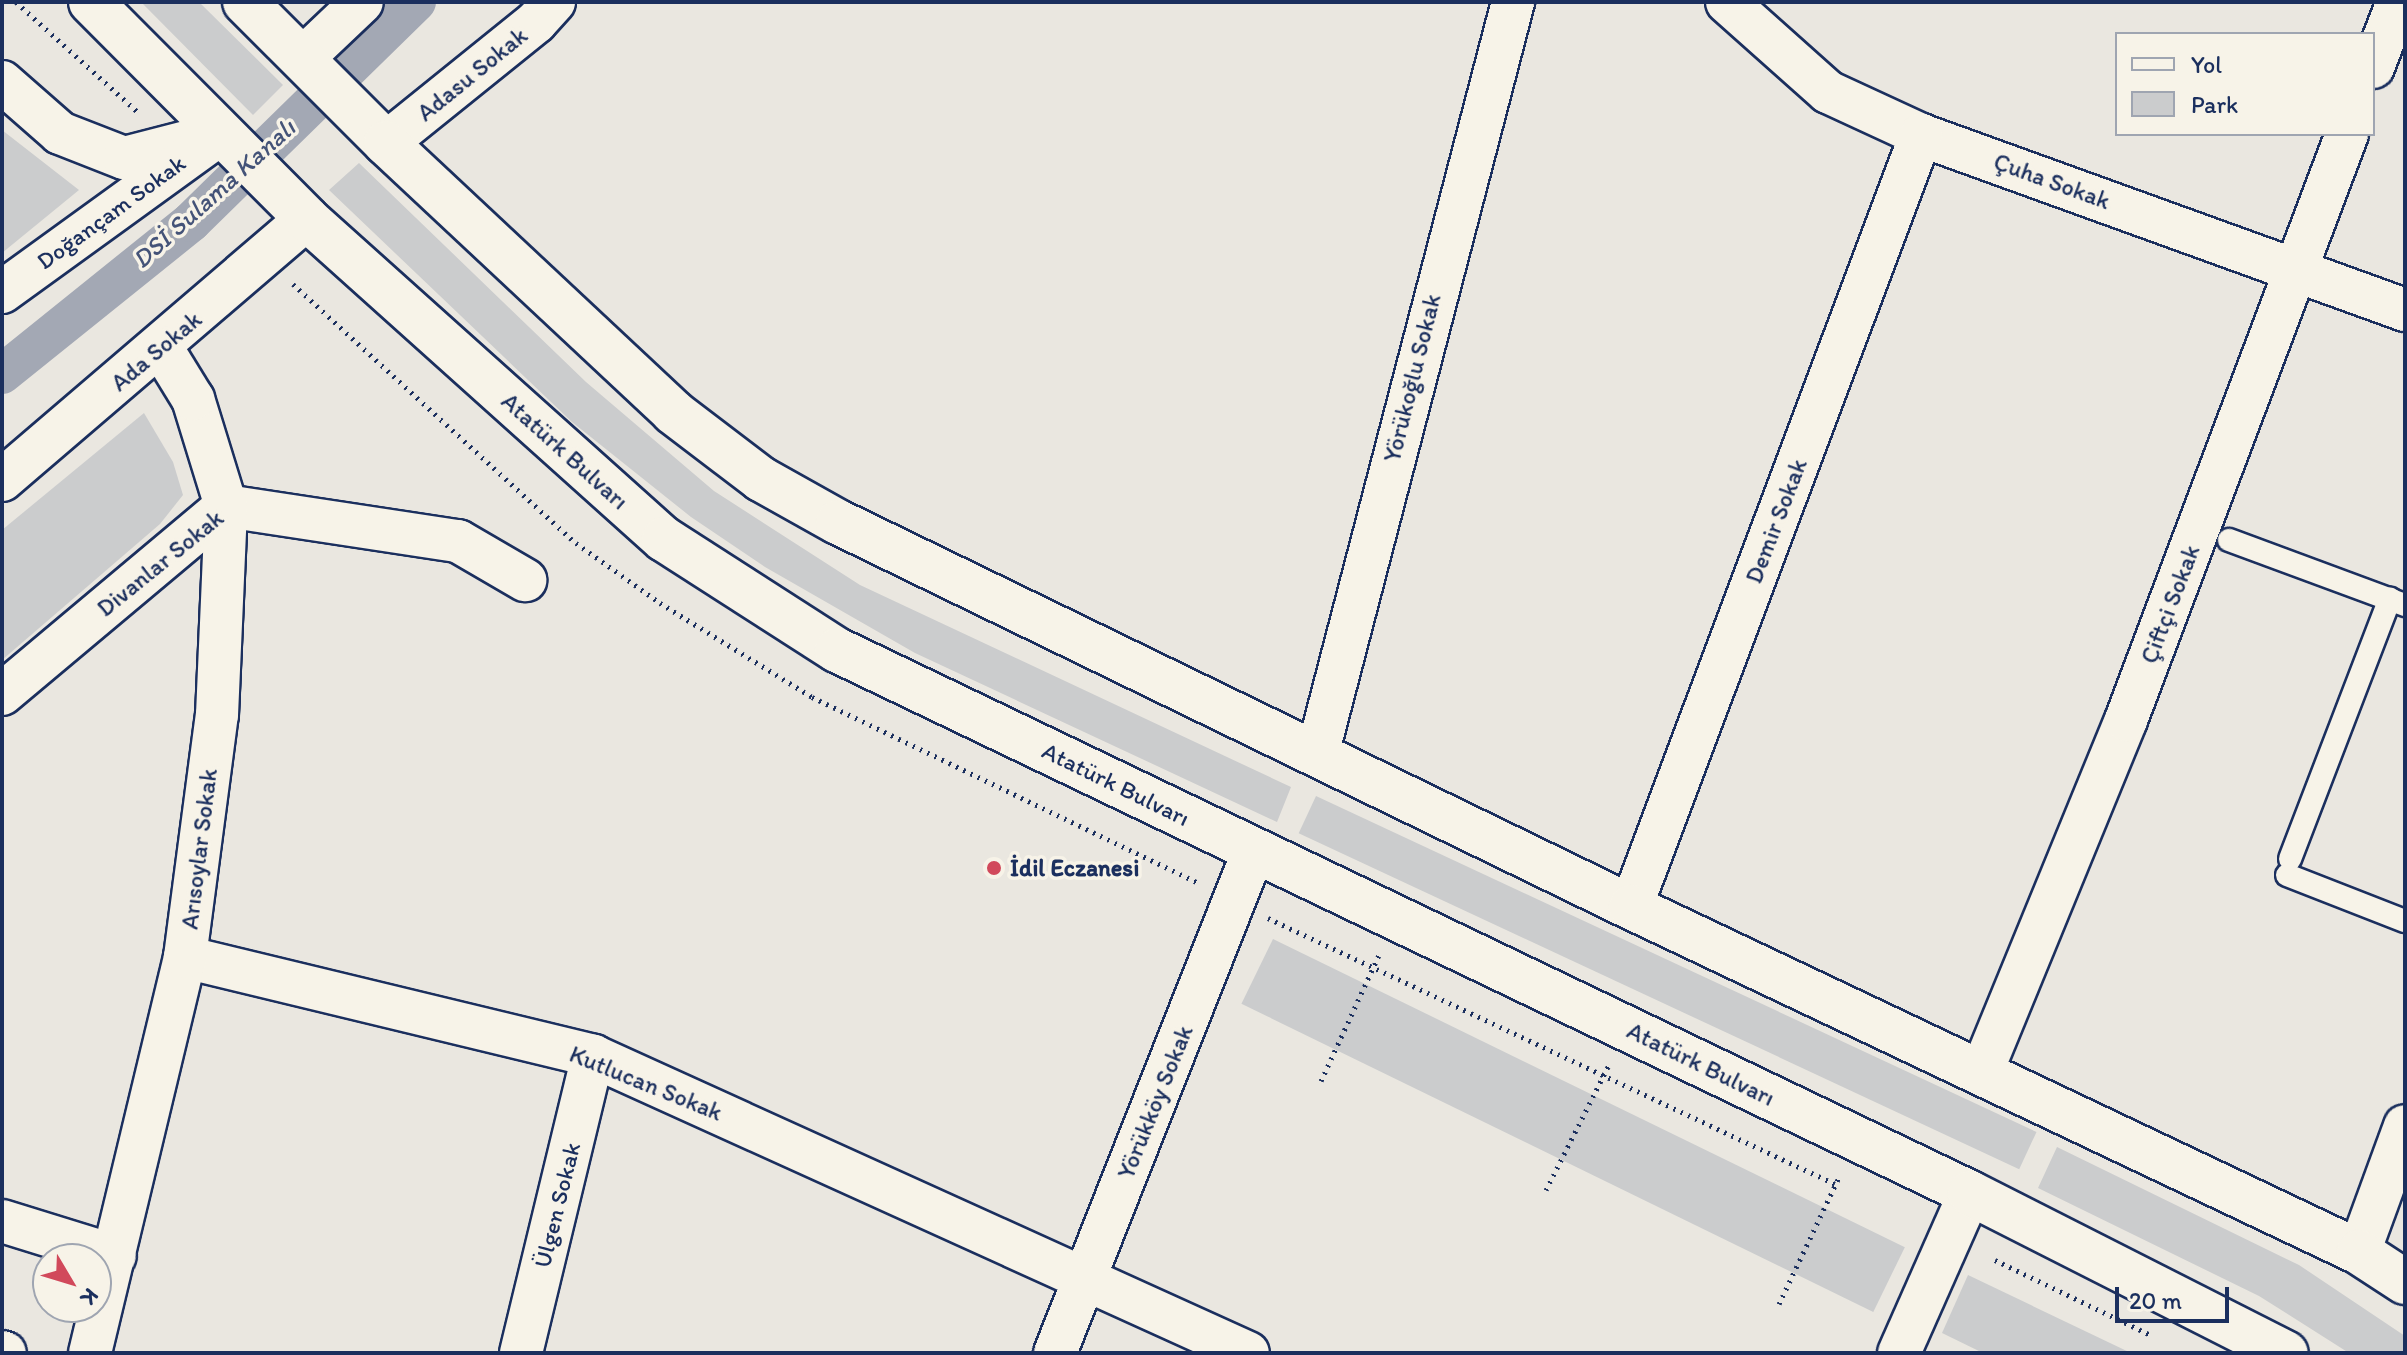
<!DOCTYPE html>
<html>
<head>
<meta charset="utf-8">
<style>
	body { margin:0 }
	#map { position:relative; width:2407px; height:1355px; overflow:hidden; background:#eae7e0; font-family:Itim,sans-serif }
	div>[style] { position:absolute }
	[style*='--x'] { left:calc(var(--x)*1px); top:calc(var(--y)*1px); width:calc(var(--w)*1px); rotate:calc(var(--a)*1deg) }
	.green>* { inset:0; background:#cbcccd; transform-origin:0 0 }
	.canal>* { height:40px; margin:-20px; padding:0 20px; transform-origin:20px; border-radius:20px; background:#a3a8b4 }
	.path>* { height:5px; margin-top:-2.5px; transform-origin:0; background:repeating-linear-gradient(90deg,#1b2f5e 0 2px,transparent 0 8px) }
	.roads { filter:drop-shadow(2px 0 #1b2f5e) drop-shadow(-2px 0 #1b2f5e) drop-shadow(0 2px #1b2f5e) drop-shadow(0 -2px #1b2f5e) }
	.lane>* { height:22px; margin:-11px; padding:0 11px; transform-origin:11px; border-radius:11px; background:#f7f3e8 }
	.street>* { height:42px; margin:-21px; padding:0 21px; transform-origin:21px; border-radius:21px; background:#f7f3e8 }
	.primary>* { height:44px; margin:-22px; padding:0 22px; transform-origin:22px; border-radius:22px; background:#f7f3e8 }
	.dots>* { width:22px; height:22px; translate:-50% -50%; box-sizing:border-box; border:4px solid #f7f3e8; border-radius:50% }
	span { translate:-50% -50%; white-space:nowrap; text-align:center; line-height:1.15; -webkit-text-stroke:7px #f7f3e8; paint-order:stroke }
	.street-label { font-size:24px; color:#1b2f5e }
	.poi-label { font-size:24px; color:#1b2f5e; font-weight:700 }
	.left { translate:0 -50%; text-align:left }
	.water-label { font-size:26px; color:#445378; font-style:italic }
	.frame { position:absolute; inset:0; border:4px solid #1b2f5e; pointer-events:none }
	.legend { position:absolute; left:2115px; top:32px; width:260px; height:104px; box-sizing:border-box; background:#f7f3e8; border:2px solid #9fa5b1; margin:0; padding:10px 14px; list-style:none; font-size:24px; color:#1b2f5e }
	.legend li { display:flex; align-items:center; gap:16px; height:40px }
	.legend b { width:40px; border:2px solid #9fa5b1 }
	.north { position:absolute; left:32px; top:1243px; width:80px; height:80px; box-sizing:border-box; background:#f7f3e8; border:2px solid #9fa5b1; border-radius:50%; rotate:128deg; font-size:22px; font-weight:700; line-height:32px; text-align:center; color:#1b2f5e }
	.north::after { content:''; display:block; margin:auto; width:28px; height:36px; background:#d1495b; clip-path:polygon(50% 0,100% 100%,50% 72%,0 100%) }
	.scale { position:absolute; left:2115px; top:1287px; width:114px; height:36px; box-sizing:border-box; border:4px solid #1b2f5e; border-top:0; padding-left:10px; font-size:24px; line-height:28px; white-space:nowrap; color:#1b2f5e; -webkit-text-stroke:6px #f7f3e8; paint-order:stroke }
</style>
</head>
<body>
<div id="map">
	<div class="green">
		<i style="clip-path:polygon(141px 2px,199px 2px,283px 85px,253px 115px)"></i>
		<i style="clip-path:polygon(2px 130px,79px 190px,2px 253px)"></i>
		<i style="clip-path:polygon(359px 163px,586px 382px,714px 491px,860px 585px,1291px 787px,1277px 822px,915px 653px,765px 567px,691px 517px,572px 422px,329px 190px)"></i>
		<i style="clip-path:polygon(144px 413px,173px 462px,183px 495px,160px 524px,2px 660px,2px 530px)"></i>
		<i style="left:1316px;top:796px;width:795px;height:41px;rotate:25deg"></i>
		<i style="left:1273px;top:939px;width:703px;height:72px;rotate:26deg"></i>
		<i style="clip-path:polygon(2057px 1147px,2299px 1265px,2405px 1336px,2405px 1353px,2349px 1353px,2259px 1296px,2038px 1188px)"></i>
		<i style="clip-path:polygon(1968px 1275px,2131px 1353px,1983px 1353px,1942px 1333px)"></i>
	</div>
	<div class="canal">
		<i style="--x:2;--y:374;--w:243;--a:-38.8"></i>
		<i style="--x:191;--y:222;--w:315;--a:-44.4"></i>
	</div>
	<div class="path">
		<i style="--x:16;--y:2;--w:167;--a:42.1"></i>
		<i style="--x:293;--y:284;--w:384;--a:42.5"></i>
		<i style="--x:576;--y:543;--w:103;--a:35.5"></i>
		<i style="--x:660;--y:603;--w:179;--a:31.7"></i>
		<i style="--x:812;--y:697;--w:428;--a:25.7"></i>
		<i style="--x:1268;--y:918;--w:626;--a:25.13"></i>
		<i style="--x:1321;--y:1081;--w:139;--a:-65.3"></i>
		<i style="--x:1546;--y:1190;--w:142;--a:-63.3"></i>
		<i style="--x:1995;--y:1260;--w:171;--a:25.7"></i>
		<i style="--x:1779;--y:1304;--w:143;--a:-64.7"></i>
	</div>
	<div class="roads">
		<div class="lane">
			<i style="--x:2229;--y:540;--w:188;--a:20.3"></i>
			<i style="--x:2290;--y:859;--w:279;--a:-69"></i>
			<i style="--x:2287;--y:875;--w:127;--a:21.3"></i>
		</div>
		<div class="street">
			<i style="--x:1727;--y:2;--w:135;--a:41.7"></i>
			<i style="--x:1828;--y:92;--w:102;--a:24.8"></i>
			<i style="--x:1921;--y:135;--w:515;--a:19.88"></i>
			<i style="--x:303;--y:58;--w:81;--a:-43.5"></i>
			<i style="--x:2373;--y:67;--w:70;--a:-69"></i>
			<i style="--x:2;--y:82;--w:77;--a:41.3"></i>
			<i style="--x:60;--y:133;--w:69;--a:21.3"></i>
			<i style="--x:124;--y:158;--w:76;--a:-14.4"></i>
			<i style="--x:386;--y:143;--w:193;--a:-38.9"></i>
			<i style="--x:536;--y:22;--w:27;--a:-48"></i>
			<i style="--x:2;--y:292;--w:271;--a:-35.9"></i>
			<i style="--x:2;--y:480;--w:401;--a:-40.6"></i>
			<i style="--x:2;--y:694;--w:292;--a:-40"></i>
			<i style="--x:226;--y:506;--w:235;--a:8.6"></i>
			<i style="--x:458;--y:541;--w:78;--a:30.2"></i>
			<i style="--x:1317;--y:755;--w:778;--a:-75.41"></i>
			<i style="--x:1631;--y:907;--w:825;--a:-69.41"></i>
			<i style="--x:185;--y:957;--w:420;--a:13.6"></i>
			<i style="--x:593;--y:1056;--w:719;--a:24.39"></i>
			<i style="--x:1982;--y:1071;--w:379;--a:-67.7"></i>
			<i style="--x:2126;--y:720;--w:626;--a:-69.34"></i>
			<i style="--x:2;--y:1221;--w:118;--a:17.2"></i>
			<i style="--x:2359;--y:1252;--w:134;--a:-69.9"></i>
			<i style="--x:2;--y:1352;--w:3;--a:18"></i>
			<i style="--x:90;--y:1353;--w:407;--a:-76.5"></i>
			<i style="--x:185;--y:957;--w:244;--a:-82.5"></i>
			<i style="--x:217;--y:715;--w:209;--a:-87.5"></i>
			<i style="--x:226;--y:506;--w:112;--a:-107.1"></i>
			<i style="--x:193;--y:399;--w:61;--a:-121.6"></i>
			<i style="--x:521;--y:1353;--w:306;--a:-76.4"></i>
			<i style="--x:1055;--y:1353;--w:541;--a:-68.41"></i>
			<i style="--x:1899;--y:1353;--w:175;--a:-66.1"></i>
		</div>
		<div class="primary">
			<i style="--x:91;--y:2;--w:306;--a:45.1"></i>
			<i style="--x:307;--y:219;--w:479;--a:41.9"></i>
			<i style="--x:664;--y:539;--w:206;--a:32.7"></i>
			<i style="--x:837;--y:650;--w:1256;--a:25.61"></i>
			<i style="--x:1970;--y:1193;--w:354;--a:26.9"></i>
			<i style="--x:245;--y:2;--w:199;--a:45"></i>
			<i style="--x:386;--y:143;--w:393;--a:43.1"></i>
			<i style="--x:673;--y:412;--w:111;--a:37.3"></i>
			<i style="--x:761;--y:479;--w:88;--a:29.2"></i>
			<i style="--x:838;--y:522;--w:882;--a:25.9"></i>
			<i style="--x:1631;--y:907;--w:806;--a:25.36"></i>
			<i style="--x:2359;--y:1252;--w:55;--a:33.1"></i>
		</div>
	</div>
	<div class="dots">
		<i style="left:994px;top:868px;background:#d1495b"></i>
	</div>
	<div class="street-label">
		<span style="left:472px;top:74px;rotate:-39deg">Adasu Sokak</span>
		<span style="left:2052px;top:181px;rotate:20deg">Çuha Sokak</span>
		<span style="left:111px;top:212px;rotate:-36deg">Doğançam Sokak</span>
		<span style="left:156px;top:351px;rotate:-40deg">Ada Sokak</span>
		<span style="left:1412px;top:378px;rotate:-76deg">Yörükoğlu Sokak</span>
		<span style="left:565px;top:451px;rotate:42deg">Atatürk Bulvarı</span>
		<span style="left:1776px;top:521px;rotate:-69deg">Demir Sokak</span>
		<span style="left:160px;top:563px;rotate:-39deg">Divanlar Sokak</span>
		<span style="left:2170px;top:604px;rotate:-69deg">Çiftçi Sokak</span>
		<span style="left:1116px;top:784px;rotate:26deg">Atatürk Bulvarı</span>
		<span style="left:199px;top:849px;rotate:-83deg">Arısoylar Sokak</span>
		<span style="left:1701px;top:1064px;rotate:26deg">Atatürk Bulvarı</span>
		<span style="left:646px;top:1083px;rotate:22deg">Kutlucan Sokak</span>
		<span style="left:1155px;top:1102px;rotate:-68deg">Yörükköy Sokak</span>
		<span style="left:557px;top:1205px;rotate:-76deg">Ülgen Sokak</span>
	</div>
	<div class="poi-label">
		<span class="left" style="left:1010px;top:868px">İdil Eczanesi</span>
	</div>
	<div class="water-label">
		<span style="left:214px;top:194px;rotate:-42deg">DSİ Sulama Kanalı</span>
	</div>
	<div class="frame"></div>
	<ul class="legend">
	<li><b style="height:10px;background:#f7f3e8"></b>Yol</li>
	<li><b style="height:22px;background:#cbcccd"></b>Park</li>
	</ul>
	<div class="north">K</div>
	<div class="scale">20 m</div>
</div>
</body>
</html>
